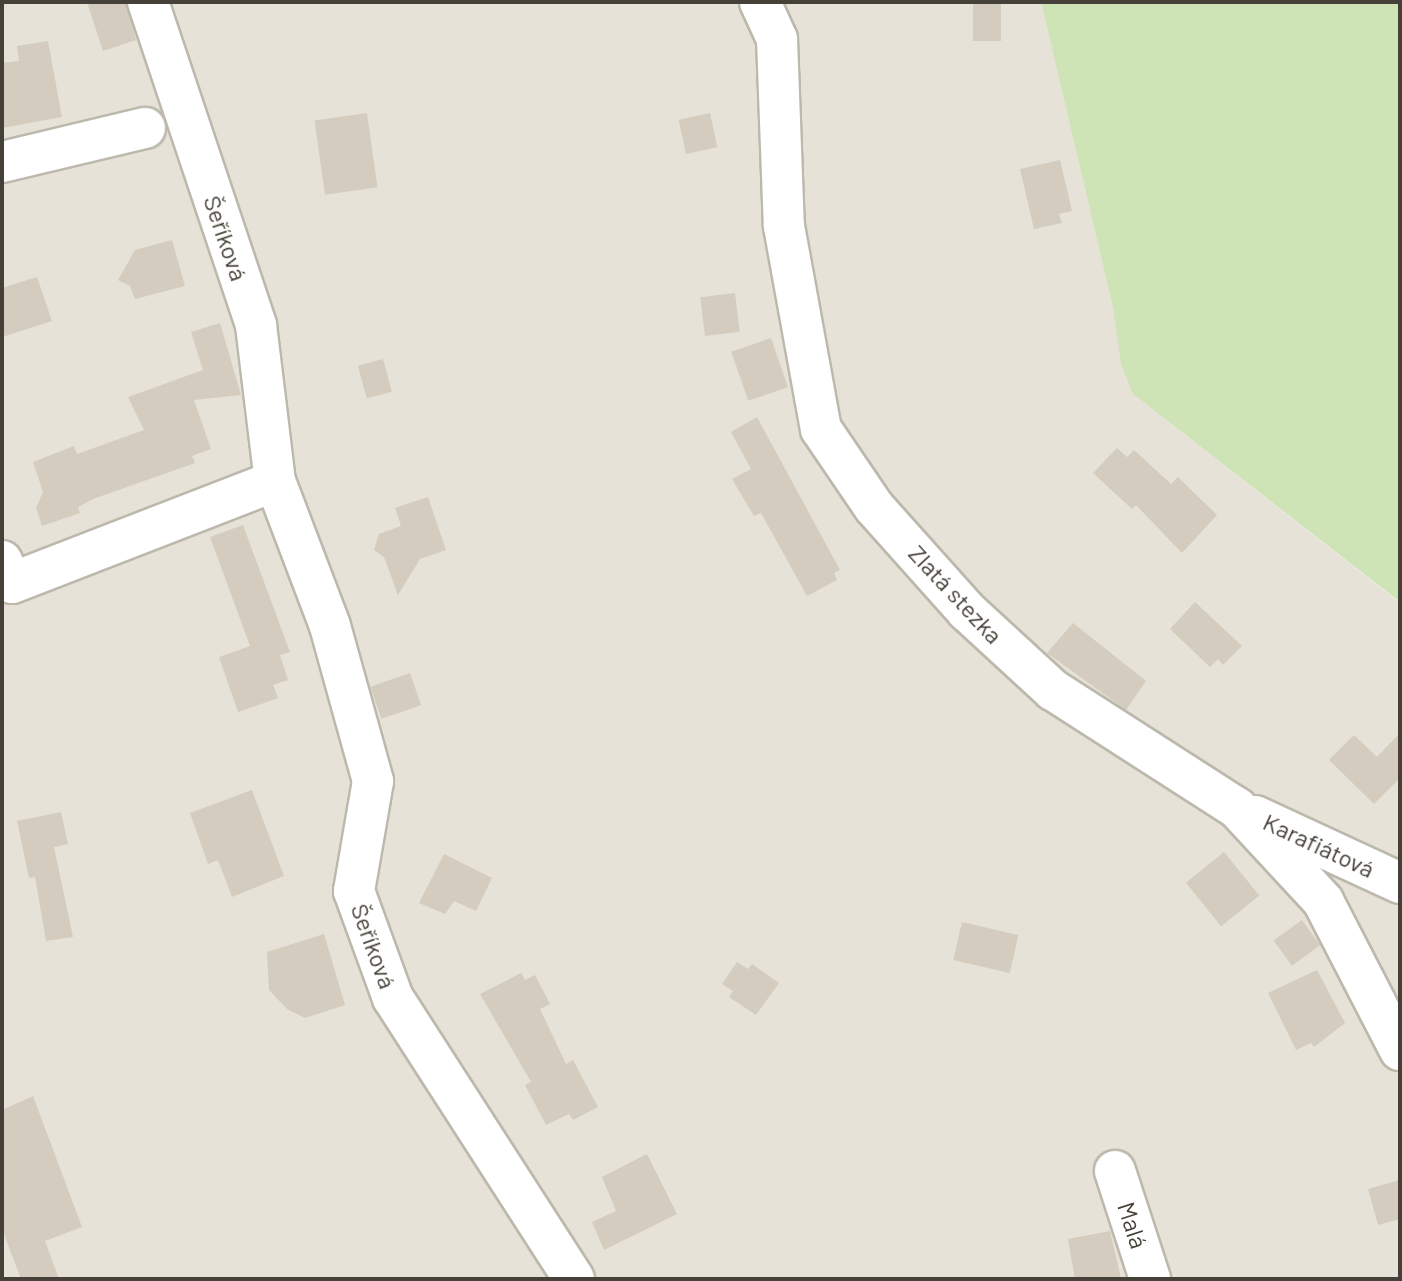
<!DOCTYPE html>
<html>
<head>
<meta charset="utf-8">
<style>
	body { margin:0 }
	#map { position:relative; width:1402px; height:1281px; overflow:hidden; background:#f3f0e9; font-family:Barlow,sans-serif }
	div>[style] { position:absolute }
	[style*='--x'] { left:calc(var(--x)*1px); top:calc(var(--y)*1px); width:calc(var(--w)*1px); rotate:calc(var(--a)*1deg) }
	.residential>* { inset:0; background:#e6e2d8 }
	.green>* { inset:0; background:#cee3b6 }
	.building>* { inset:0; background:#d3ccbf; transform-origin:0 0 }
	.roads { filter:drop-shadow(2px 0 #bdb8ac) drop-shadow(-2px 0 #bdb8ac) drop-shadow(0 2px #bdb8ac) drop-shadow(0 -2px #bdb8ac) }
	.minor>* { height:40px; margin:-20px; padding:0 20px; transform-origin:20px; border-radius:20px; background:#fff }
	span { translate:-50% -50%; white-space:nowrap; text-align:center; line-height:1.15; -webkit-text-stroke:7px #fff; paint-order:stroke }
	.street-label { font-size:24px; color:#464138 }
	.frame { position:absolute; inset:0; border:4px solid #464138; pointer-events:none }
</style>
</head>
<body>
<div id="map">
	<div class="residential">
		<i style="clip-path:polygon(2px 2px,1041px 2px,1133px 394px,1400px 603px,1400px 1279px,2px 1279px)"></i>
	</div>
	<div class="green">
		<i style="clip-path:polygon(1041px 2px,1400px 2px,1400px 602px,1133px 394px,1121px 364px,1113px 308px)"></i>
	</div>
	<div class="building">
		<i style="clip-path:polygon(87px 2px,126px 2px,136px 40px,103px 51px)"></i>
		<i style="left:973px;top:2px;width:28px;height:39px"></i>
		<i style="clip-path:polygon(48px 41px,62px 117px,2px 128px,2px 63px,19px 61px,17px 46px)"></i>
		<i style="left:367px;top:113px;width:75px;height:53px;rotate:82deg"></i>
		<i style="left:710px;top:113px;width:35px;height:32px;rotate:78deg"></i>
		<i style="clip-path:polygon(1060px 160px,1072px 211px,1059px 214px,1062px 223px,1034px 229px,1020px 169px)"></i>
		<i style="clip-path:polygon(172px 240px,185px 286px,135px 299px,130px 286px,118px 280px,135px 250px)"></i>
		<i style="clip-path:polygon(37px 277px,52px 321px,2px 337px,2px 288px)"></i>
		<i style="left:735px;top:293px;width:39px;height:35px;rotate:83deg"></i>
		<i style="clip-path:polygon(220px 323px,241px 395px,194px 400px,211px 449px,192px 456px,195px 463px,93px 499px,78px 507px,80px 513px,42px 526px,36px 508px,43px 492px,33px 462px,74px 446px,77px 454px,144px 430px,128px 397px,203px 370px,191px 332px)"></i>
		<i style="left:771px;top:338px;width:52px;height:42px;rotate:71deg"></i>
		<i style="left:383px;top:359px;width:34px;height:26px;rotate:75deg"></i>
		<i style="clip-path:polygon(757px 417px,840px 570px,834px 573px,837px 580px,807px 596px,761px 513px,754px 516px,732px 479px,751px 469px,731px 432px)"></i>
		<i style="clip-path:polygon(1117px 448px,1127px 457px,1134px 450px,1171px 484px,1178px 477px,1217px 515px,1182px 553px,1136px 505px,1132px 509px,1093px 473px)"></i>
		<i style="clip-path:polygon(428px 497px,446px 550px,420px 559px,398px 595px,384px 557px,374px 550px,379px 534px,401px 526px,395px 508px)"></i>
		<i style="clip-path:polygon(243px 525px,290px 652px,280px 655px,288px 680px,273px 685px,278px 698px,238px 712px,219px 657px,250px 646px,210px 537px)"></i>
		<i style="clip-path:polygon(1195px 602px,1242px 646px,1223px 665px,1218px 659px,1210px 667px,1170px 629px)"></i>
		<i style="clip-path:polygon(1073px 623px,1146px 681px,1126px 710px,1047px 653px)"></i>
		<i style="left:410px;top:673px;width:34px;height:42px;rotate:71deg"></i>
		<i style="clip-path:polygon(1400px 733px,1400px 778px,1374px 804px,1329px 760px,1354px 735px,1377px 757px)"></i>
		<i style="clip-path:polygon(252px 790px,284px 876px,232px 897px,218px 860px,208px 864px,190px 813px)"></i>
		<i style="clip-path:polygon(61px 812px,68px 844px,54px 847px,73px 937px,46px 941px,35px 877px,29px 878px,17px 821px)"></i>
		<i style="left:1224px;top:852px;width:56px;height:49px;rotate:51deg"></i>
		<i style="clip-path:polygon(444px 854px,492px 878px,476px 911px,454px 901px,445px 914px,419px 903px)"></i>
		<i style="left:1302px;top:920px;width:31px;height:35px;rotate:54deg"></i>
		<i style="left:962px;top:922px;width:58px;height:39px;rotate:13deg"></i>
		<i style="clip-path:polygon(324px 934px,345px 1005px,305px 1018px,287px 1009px,269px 990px,267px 952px)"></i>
		<i style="clip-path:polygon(737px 962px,748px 969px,752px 964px,779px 983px,756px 1015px,729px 997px,733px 991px,722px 984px)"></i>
		<i style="clip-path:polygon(1317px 970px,1345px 1023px,1314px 1047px,1311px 1043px,1296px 1050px,1268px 993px)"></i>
		<i style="clip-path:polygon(521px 973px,525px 980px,535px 975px,550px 1004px,540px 1009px,566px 1064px,573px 1060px,598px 1107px,573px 1120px,569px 1114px,546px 1125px,525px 1085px,531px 1082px,480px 994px)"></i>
		<i style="clip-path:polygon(33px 1096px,82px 1227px,45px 1241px,59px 1279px,21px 1279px,2px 1229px,2px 1110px)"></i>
		<i style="clip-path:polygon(647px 1154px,677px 1214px,604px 1250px,592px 1222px,616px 1211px,602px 1177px)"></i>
		<i style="clip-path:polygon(1400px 1180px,1400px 1219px,1378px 1225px,1368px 1189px)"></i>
		<i style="clip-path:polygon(1110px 1231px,1121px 1279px,1075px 1279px,1068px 1239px)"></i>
	</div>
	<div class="roads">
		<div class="minor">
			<i style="--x:148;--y:2;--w:341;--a:71.5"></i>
			<i style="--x:256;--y:325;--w:157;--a:83.1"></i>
			<i style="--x:275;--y:481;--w:155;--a:69.2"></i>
			<i style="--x:330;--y:626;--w:161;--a:74.5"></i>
			<i style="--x:373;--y:781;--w:112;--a:99.8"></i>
			<i style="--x:354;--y:891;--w:114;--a:70"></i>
			<i style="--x:393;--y:998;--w:334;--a:57.2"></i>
			<i style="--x:760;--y:2;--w:41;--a:65.3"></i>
			<i style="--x:777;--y:39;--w:187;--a:87.9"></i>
			<i style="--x:784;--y:226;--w:206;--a:79.7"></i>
			<i style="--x:821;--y:429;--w:94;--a:55.8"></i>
			<i style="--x:874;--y:507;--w:140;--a:48.2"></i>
			<i style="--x:967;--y:611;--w:117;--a:42.6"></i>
			<i style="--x:1053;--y:690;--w:219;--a:32.7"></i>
			<i style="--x:1237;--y:808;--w:127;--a:47.2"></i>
			<i style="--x:1323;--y:901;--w:168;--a:62.7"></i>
			<i style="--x:2;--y:162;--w:147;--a:-13.4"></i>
			<i style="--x:2;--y:561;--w:24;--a:66"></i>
			<i style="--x:12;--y:583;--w:282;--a:-21.2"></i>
			<i style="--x:1255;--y:816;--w:160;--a:24.8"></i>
			<i style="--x:1115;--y:1171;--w:114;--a:72"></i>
		</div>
	</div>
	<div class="street-label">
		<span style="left:226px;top:238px;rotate:71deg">Šeříková</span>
		<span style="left:956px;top:594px;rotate:47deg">Zlatá stezka</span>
		<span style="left:1319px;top:845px;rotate:25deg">Karafiátová</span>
		<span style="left:374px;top:946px;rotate:70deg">Šeříková</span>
		<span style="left:1133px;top:1225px;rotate:72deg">Malá</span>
	</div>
	<div class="frame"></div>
</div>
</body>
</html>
